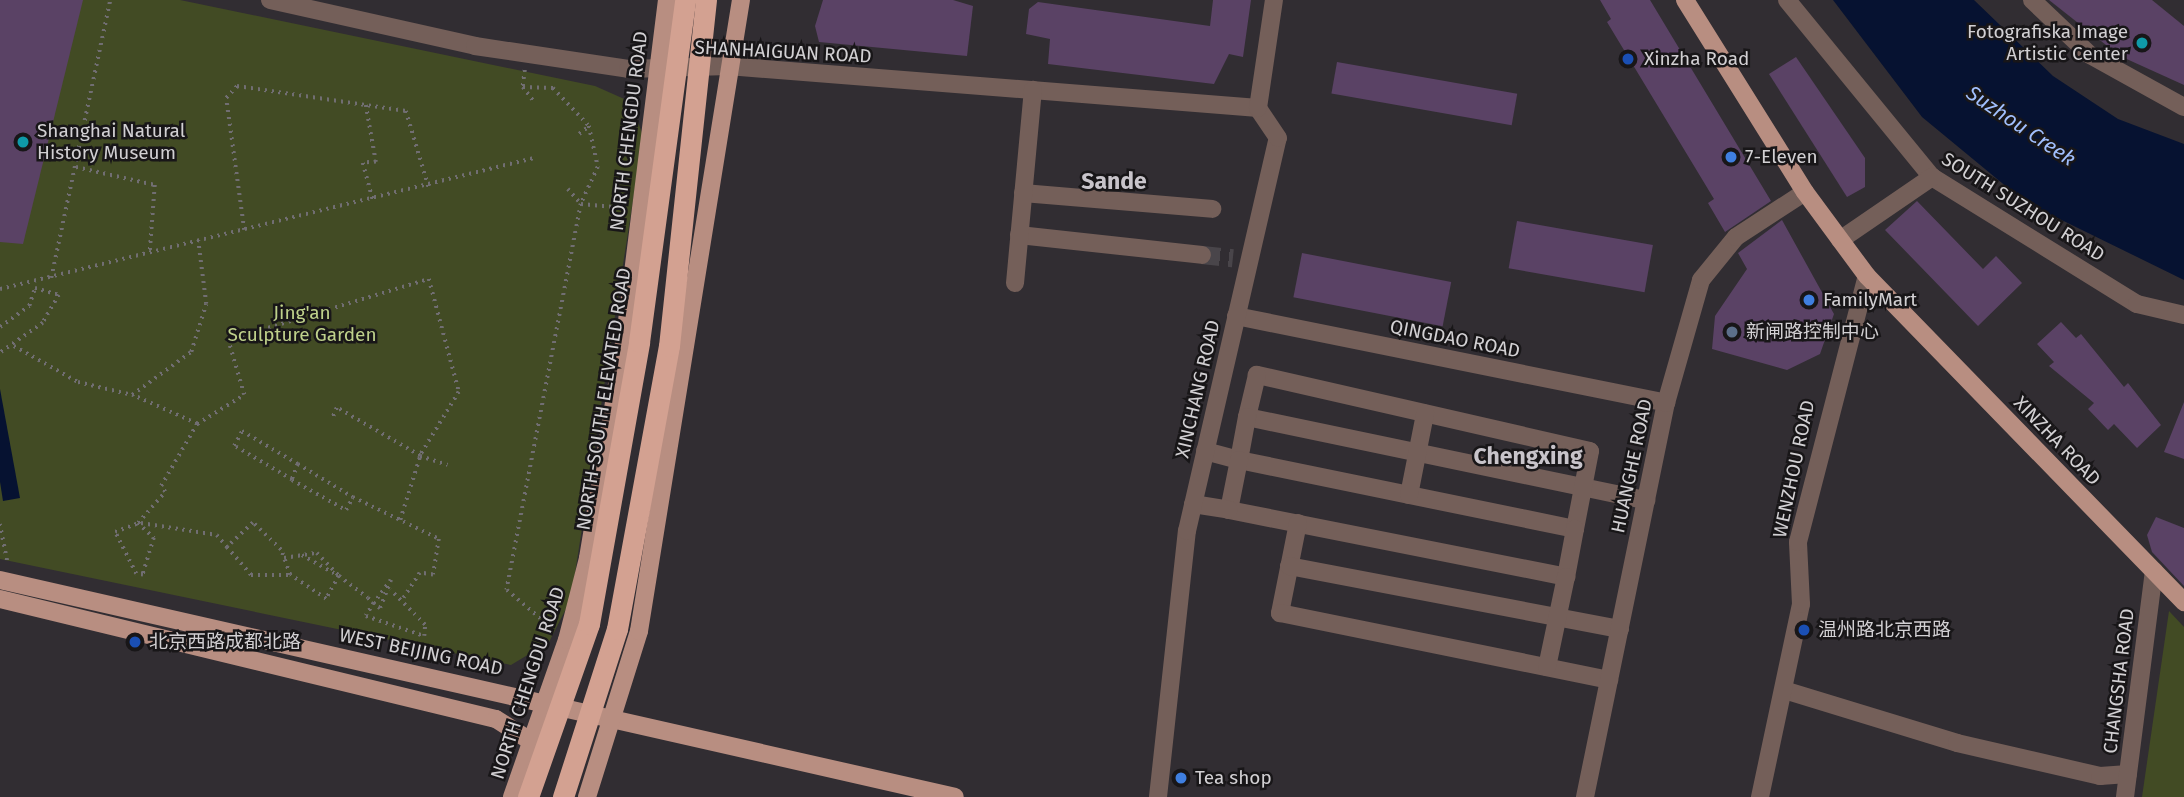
<!DOCTYPE html>
<html>
<head>
<meta charset="utf-8">
<style>
	body { margin:0 }
	#map { position:relative; width:2184px; height:797px; overflow:hidden; background:#312d32; font-family:"Fira Sans","Noto Sans SC",sans-serif }
	div>[style] { position:absolute }
	[style*='--x'] { left:calc(var(--x)*1px); top:calc(var(--y)*1px); width:calc(var(--w)*1px); rotate:calc(var(--a)*1deg) }
	.green>* { inset:0; background:#424b24 }
	.water>* { inset:0; background:#061231 }
	.building>* { inset:0; background:#5a4265; transform-origin:0 0 }
	.minor-tunnel>* { height:18px; margin-top:-9px; transform-origin:0; background:repeating-linear-gradient(90deg,#49454a 0 18px,transparent 0 27px) }
	.path>* { height:3.5px; margin-top:-1.75px; transform-origin:0; background:repeating-linear-gradient(90deg,#716e72 0 2px,transparent 0 7px) }
	.minor>* { height:18px; margin:-9px; padding:0 9px; transform-origin:9px; border-radius:9px; background:#745f59 }
	.major>* { height:18px; margin:-9px; padding:0 9px; transform-origin:9px; border-radius:9px; background:#b88e81 }
	.highway-bridge>* { height:21px; margin:-10.5px; padding:0 10.5px; transform-origin:10.5px; border-radius:10.5px; background:#d3a191 }
	.dots>* { width:19px; height:19px; translate:-50% -50%; box-sizing:border-box; border:4px solid #181618; border-radius:50% }
	span { translate:-50% -50%; white-space:nowrap; text-align:center; line-height:1.15; -webkit-text-stroke:5px #181618; paint-order:stroke }
	.poi-label { font-size:19px; color:#d2d0d3 }
	.right { translate:-100% -50%; text-align:right }
	.left { translate:0 -50%; text-align:left }
	.street-label { font-size:19px; color:#d2d0d3 }
	.park-label { font-size:19px; color:#bfd18b }
	.water-label { font-size:21px; color:#a1bffd; font-style:italic }
	.quarter-label { font-size:23px; color:#c8c4ca; font-weight:700 }
</style>
</head>
<body>
<div id="map">
	<div class="green">
		<i style="clip-path:polygon(0 0,180px 0,595px 86px,631px 102px,643px 136px,571px 599px,549px 642px,511px 665px,0 559px)"></i>
		<i style="clip-path:polygon(2169px 611px,2184px 627px,2184px 797px,2142px 797px)"></i>
	</div>
	<div class="water">
		<i style="clip-path:polygon(1833px 0,1974px 0,2053px 76px,2118px 119px,2184px 144px,2184px 280px,2025px 202px,1922px 117px)"></i>
		<i style="clip-path:polygon(0 389px,20px 498px,3px 501px,0 482px)"></i>
	</div>
	<div class="building">
		<i style="clip-path:polygon(0 0,83px 0,23px 244px,0 242px)"></i>
		<i style="clip-path:polygon(823px 0,953px 0,973px 6px,967px 56px,819px 42px,815px 26px)"></i>
		<i style="clip-path:polygon(1213px 0,1251px 0,1243px 57px,1229px 54px,1214px 84px,1048px 64px,1050px 39px,1026px 34px,1029px 9px,1038px 2px,1210px 26px)"></i>
		<i style="clip-path:polygon(1600px 0,1650px 0,1771px 201px,1725px 232px,1708px 203px,1714px 199px,1607px 22px,1611px 19px)"></i>
		<i style="clip-path:polygon(2049px 0,2152px 0,2184px 26px,2184px 85px,2120px 56px)"></i>
		<i style="clip-path:polygon(1796px 57px,1865px 158px,1865px 187px,1847px 197px,1769px 74px)"></i>
		<i style="left:1337px;top:62px;width:183px;height:32px;rotate:10deg"></i>
		<i style="clip-path:polygon(1917px 201px,1983px 269px,1996px 256px,2022px 283px,1978px 326px,1885px 230px)"></i>
		<i style="clip-path:polygon(1782px 220px,1834px 314px,1820px 354px,1787px 370px,1712px 349px,1715px 316px,1747px 269px,1738px 253px)"></i>
		<i style="left:1517px;top:221px;width:138px;height:48px;rotate:10deg"></i>
		<i style="left:1302px;top:253px;width:152px;height:45px;rotate:11deg"></i>
		<i style="clip-path:polygon(2061px 322px,2076px 338px,2081px 334px,2124px 387px,2128px 383px,2161px 425px,2137px 448px,2114px 424px,2108px 430px,2088px 409px,2094px 403px,2049px 366px,2054px 362px,2037px 344px)"></i>
		<i style="clip-path:polygon(2184px 402px,2184px 459px,2164px 452px)"></i>
		<i style="clip-path:polygon(2156px 517px,2184px 528px,2184px 586px,2152px 552px,2147px 535px)"></i>
	</div>
	<div class="minor-tunnel">
		<i style="--x:1202;--y:255;--w:31;--a:6"></i>
	</div>
	<div class="path">
		<i style="--x:525;--y:70;--w:17;--a:97"></i>
		<i style="--x:523;--y:87;--w:30;--a:2"></i>
		<i style="--x:553;--y:88;--w:52;--a:46.5"></i>
		<i style="--x:589;--y:126;--w:42;--a:77.6"></i>
		<i style="--x:598;--y:167;--w:41;--a:114.7"></i>
		<i style="--x:581;--y:204;--w:393;--a:100.9"></i>
		<i style="--x:507;--y:590;--w:60;--a:40.3"></i>
		<i style="--x:523;--y:87;--w:20;--a:53"></i>
		<i style="--x:366;--y:105;--w:58;--a:80"></i>
		<i style="--x:376;--y:162;--w:13;--a:176"></i>
		<i style="--x:363;--y:163;--w:39;--a:75"></i>
		<i style="--x:579;--y:134;--w:11;--a:-38"></i>
		<i style="--x:76;--y:167;--w:81;--a:12.8"></i>
		<i style="--x:155;--y:185;--w:67;--a:94.3"></i>
		<i style="--x:568;--y:189;--w:20;--a:49"></i>
		<i style="--x:581;--y:204;--w:44;--a:5.2"></i>
		<i style="--x:244;--y:230;--w:133;--a:-97.8"></i>
		<i style="--x:226;--y:98;--w:16;--a:-47"></i>
		<i style="--x:237;--y:86;--w:171;--a:8.4"></i>
		<i style="--x:406;--y:111;--w:80;--a:73.4"></i>
		<i style="--x:51;--y:278;--w:284;--a:-78"></i>
		<i style="--x:0;--y:289;--w:550;--a:-13.78"></i>
		<i style="--x:0;--y:327;--w:36;--a:-36"></i>
		<i style="--x:29;--y:306;--w:19;--a:-72"></i>
		<i style="--x:35;--y:288;--w:25;--a:16"></i>
		<i style="--x:59;--y:295;--w:32;--a:120"></i>
		<i style="--x:43;--y:323;--w:52;--a:145.1"></i>
		<i style="--x:14;--y:346;--w:73;--a:29.4"></i>
		<i style="--x:78;--y:382;--w:56;--a:13.5"></i>
		<i style="--x:197;--y:424;--w:55;--a:-31.7"></i>
		<i style="--x:244;--y:395;--w:57;--a:-106.2"></i>
		<i style="--x:228;--y:340;--w:210;--a:-16.9"></i>
		<i style="--x:429;--y:279;--w:117;--a:75.1"></i>
		<i style="--x:459;--y:392;--w:75;--a:121.4"></i>
		<i style="--x:420;--y:456;--w:96;--a:-150"></i>
		<i style="--x:337;--y:408;--w:13;--a:113"></i>
		<i style="--x:298;--y:464;--w:64;--a:31"></i>
		<i style="--x:292;--y:480;--w:67;--a:-149.6"></i>
		<i style="--x:234;--y:446;--w:17;--a:-62"></i>
		<i style="--x:242;--y:431;--w:65;--a:30.5"></i>
		<i style="--x:298;--y:464;--w:17;--a:111"></i>
		<i style="--x:292;--y:480;--w:62;--a:29.1"></i>
		<i style="--x:346;--y:510;--w:15;--a:-62"></i>
		<i style="--x:353;--y:497;--w:96;--a:26"></i>
		<i style="--x:439;--y:539;--w:36;--a:99"></i>
		<i style="--x:433;--y:575;--w:13;--a:-171"></i>
		<i style="--x:420;--y:573;--w:30;--a:123"></i>
		<i style="--x:400;--y:520;--w:67;--a:-72.6"></i>
		<i style="--x:420;--y:456;--w:29;--a:18"></i>
		<i style="--x:138;--y:523;--w:22;--a:43"></i>
		<i style="--x:154;--y:538;--w:39;--a:107"></i>
		<i style="--x:143;--y:575;--w:7;--a:-172"></i>
		<i style="--x:136;--y:574;--w:47;--a:-116.6"></i>
		<i style="--x:115;--y:532;--w:25;--a:-21"></i>
		<i style="--x:138;--y:523;--w:41;--a:-48.9"></i>
		<i style="--x:165;--y:492;--w:7;--a:-124"></i>
		<i style="--x:161;--y:486;--w:72;--a:-59.9"></i>
		<i style="--x:197;--y:424;--w:71;--a:-156"></i>
		<i style="--x:132;--y:395;--w:73;--a:-36.1"></i>
		<i style="--x:191;--y:352;--w:50;--a:-72.6"></i>
		<i style="--x:206;--y:304;--w:64;--a:-97.2"></i>
		<i style="--x:141;--y:523;--w:77;--a:9"></i>
		<i style="--x:217;--y:535;--w:16;--a:50"></i>
		<i style="--x:227;--y:547;--w:37;--a:49"></i>
		<i style="--x:251;--y:575;--w:39;--a:0"></i>
		<i style="--x:290;--y:575;--w:27;--a:-110"></i>
		<i style="--x:281;--y:550;--w:39;--a:-136"></i>
		<i style="--x:253;--y:523;--w:35;--a:137"></i>
		<i style="--x:0;--y:524;--w:41;--a:78.7"></i>
		<i style="--x:302;--y:555;--w:43;--a:29.6"></i>
		<i style="--x:339;--y:576;--w:36;--a:37"></i>
		<i style="--x:368;--y:598;--w:16;--a:40"></i>
		<i style="--x:380;--y:608;--w:30;--a:-69"></i>
		<i style="--x:391;--y:580;--w:29;--a:126"></i>
		<i style="--x:374;--y:603;--w:15;--a:122"></i>
		<i style="--x:366;--y:616;--w:61;--a:19"></i>
		<i style="--x:424;--y:636;--w:11;--a:-85"></i>
		<i style="--x:425;--y:625;--w:49;--a:-135"></i>
		<i style="--x:284;--y:558;--w:33;--a:-9"></i>
		<i style="--x:317;--y:553;--w:32;--a:46"></i>
		<i style="--x:339;--y:576;--w:26;--a:119"></i>
		<i style="--x:326;--y:599;--w:43;--a:-146.3"></i>
	</div>
	<div class="minor">
		<i style="--x:270;--y:0;--w:210;--a:12.6"></i>
		<i style="--x:475;--y:46;--w:155;--a:8.5"></i>
		<i style="--x:628;--y:69;--w:100;--a:-1.7"></i>
		<i style="--x:728;--y:66;--w:532;--a:4.53"></i>
		<i style="--x:1787;--y:0;--w:229;--a:50.7"></i>
		<i style="--x:1932;--y:177;--w:241;--a:31.8"></i>
		<i style="--x:2137;--y:304;--w:48;--a:13.2"></i>
		<i style="--x:2032;--y:0;--w:80;--a:43.5"></i>
		<i style="--x:2090;--y:55;--w:107;--a:29"></i>
		<i style="--x:1023;--y:193;--w:190;--a:4.8"></i>
		<i style="--x:1019;--y:235;--w:184;--a:6.2"></i>
		<i style="--x:1840;--y:240;--w:112;--a:-34.4"></i>
		<i style="--x:1015;--y:283;--w:194;--a:-84.7"></i>
		<i style="--x:1236;--y:316;--w:439;--a:11.4"></i>
		<i style="--x:1247;--y:417;--w:408;--a:11.8"></i>
		<i style="--x:1205;--y:451;--w:35;--a:15"></i>
		<i style="--x:1239;--y:460;--w:343;--a:11.6"></i>
		<i style="--x:1575;--y:529;--w:79;--a:-79.1"></i>
		<i style="--x:1590;--y:451;--w:342;--a:-167.1"></i>
		<i style="--x:1257;--y:375;--w:43;--a:103.4"></i>
		<i style="--x:1247;--y:417;--w:44;--a:100.5"></i>
		<i style="--x:1239;--y:460;--w:51;--a:101.3"></i>
		<i style="--x:1229;--y:510;--w:344;--a:11.2"></i>
		<i style="--x:1566;--y:577;--w:49;--a:-79.4"></i>
		<i style="--x:1409;--y:495;--w:83;--a:-78.8"></i>
		<i style="--x:1193;--y:504;--w:36;--a:9"></i>
		<i style="--x:1298;--y:523;--w:92;--a:101.3"></i>
		<i style="--x:1280;--y:613;--w:336;--a:11.5"></i>
		<i style="--x:1289;--y:566;--w:337;--a:10.8"></i>
		<i style="--x:1547;--y:667;--w:92;--a:-78.1"></i>
		<i style="--x:1784;--y:690;--w:181;--a:17"></i>
		<i style="--x:1957;--y:743;--w:147;--a:13"></i>
		<i style="--x:2100;--y:776;--w:28;--a:-4"></i>
		<i style="--x:1158;--y:797;--w:268;--a:-83.8"></i>
		<i style="--x:1187;--y:531;--w:403;--a:-77"></i>
		<i style="--x:1278;--y:138;--w:36;--a:-124"></i>
		<i style="--x:1258;--y:108;--w:109;--a:-81.6"></i>
		<i style="--x:1585;--y:797;--w:402;--a:-78.4"></i>
		<i style="--x:1666;--y:403;--w:128;--a:-74.1"></i>
		<i style="--x:1701;--y:280;--w:55;--a:-50.9"></i>
		<i style="--x:1736;--y:237;--w:82;--a:-33.1"></i>
		<i style="--x:1760;--y:797;--w:197;--a:-78"></i>
		<i style="--x:1801;--y:604;--w:62;--a:-92.8"></i>
		<i style="--x:1798;--y:542;--w:275;--a:-75.5"></i>
		<i style="--x:2125;--y:797;--w:228;--a:-82.7"></i>
	</div>
	<div class="major">
		<i style="--x:1685;--y:0;--w:226;--a:58"></i>
		<i style="--x:1805;--y:192;--w:104;--a:53.6"></i>
		<i style="--x:1867;--y:276;--w:455;--a:45.8"></i>
		<i style="--x:0;--y:580;--w:979;--a:12.8"></i>
		<i style="--x:0;--y:599;--w:510;--a:13.6"></i>
		<i style="--x:496;--y:719;--w:43;--a:32.6"></i>
		<i style="--x:512;--y:797;--w:166;--a:-70.7"></i>
		<i style="--x:567;--y:640;--w:85;--a:-75.6"></i>
		<i style="--x:588;--y:558;--w:224;--a:-80.5"></i>
		<i style="--x:625;--y:337;--w:340;--a:-82.9"></i>
		<i style="--x:587;--y:797;--w:174;--a:-72.6"></i>
		<i style="--x:639;--y:631;--w:639;--a:-80.82"></i>
	</div>
	<div class="highway-bridge">
		<i style="--x:528;--y:797;--w:183;--a:-70.6"></i>
		<i style="--x:589;--y:624;--w:286;--a:-79.9"></i>
		<i style="--x:639;--y:342;--w:345;--a:-82.3"></i>
		<i style="--x:563;--y:797;--w:176;--a:-72.2"></i>
		<i style="--x:617;--y:629;--w:288;--a:-79.6"></i>
		<i style="--x:669;--y:346;--w:348;--a:-83.9"></i>
	</div>
	<div class="dots">
		<i style="left:2142px;top:43px;background:#0f9aa8"></i>
		<i style="left:1628px;top:59px;background:#1a4fb4"></i>
		<i style="left:23px;top:142px;background:#0f9aa8"></i>
		<i style="left:1731px;top:157px;background:#3f7fe0"></i>
		<i style="left:1809px;top:300px;background:#3f7fe0"></i>
		<i style="left:1732px;top:332px;background:#5c6f8a"></i>
		<i style="left:1804px;top:630px;background:#1a4fb4"></i>
		<i style="left:135px;top:642px;background:#1a4fb4"></i>
		<i style="left:1181px;top:778px;background:#3f7fe0"></i>
	</div>
	<div class="poi-label">
		<span class="right" style="left:2128px;top:43px">Fotografiska Image<br>Artistic Center</span>
		<span class="left" style="left:1644px;top:59px">Xinzha Road</span>
		<span class="left" style="left:37px;top:142px">Shanghai Natural<br>History Museum</span>
		<span class="left" style="left:1745px;top:157px">7-Eleven</span>
		<span class="left" style="left:1823px;top:300px">FamilyMart</span>
		<span class="left" style="left:1746px;top:332px">新闸路控制中心</span>
		<span class="left" style="left:1818px;top:630px">温州路北京西路</span>
		<span class="left" style="left:149px;top:642px">北京西路成都北路</span>
		<span class="left" style="left:1195px;top:778px">Tea shop</span>
	</div>
	<div class="street-label">
		<span style="left:783px;top:52px;rotate:3deg">SHANHAIGUAN ROAD</span>
		<span style="left:629px;top:131px;rotate:-83deg">NORTH CHENGDU ROAD</span>
		<span style="left:2023px;top:207px;rotate:32deg">SOUTH SUZHOU ROAD</span>
		<span style="left:1455px;top:339px;rotate:11deg">QINGDAO ROAD</span>
		<span style="left:1198px;top:389px;rotate:-77deg">XINCHANG ROAD</span>
		<span style="left:604px;top:399px;rotate:-81deg">NORTH-SOUTH ELEVATED ROAD</span>
		<span style="left:2057px;top:441px;rotate:46deg">XINZHA ROAD</span>
		<span style="left:1632px;top:466px;rotate:-78deg">HUANGHE ROAD</span>
		<span style="left:1794px;top:469px;rotate:-78deg">WENZHOU ROAD</span>
		<span style="left:421px;top:652px;rotate:12deg">WEST BEIJING ROAD</span>
		<span style="left:2119px;top:681px;rotate:-83deg">CHANGSHA ROAD</span>
		<span style="left:528px;top:683px;rotate:-72deg">NORTH CHENGDU ROAD</span>
	</div>
	<div class="park-label">
		<span style="left:302px;top:324px">Jing'an<br>Sculpture Garden</span>
	</div>
	<div class="water-label">
		<span style="left:2021px;top:126px;rotate:34deg">Suzhou Creek</span>
	</div>
	<div class="quarter-label">
		<span style="left:1114px;top:181px">Sande</span>
		<span style="left:1528px;top:456px">Chengxing</span>
	</div>
</div>
</body>
</html>
